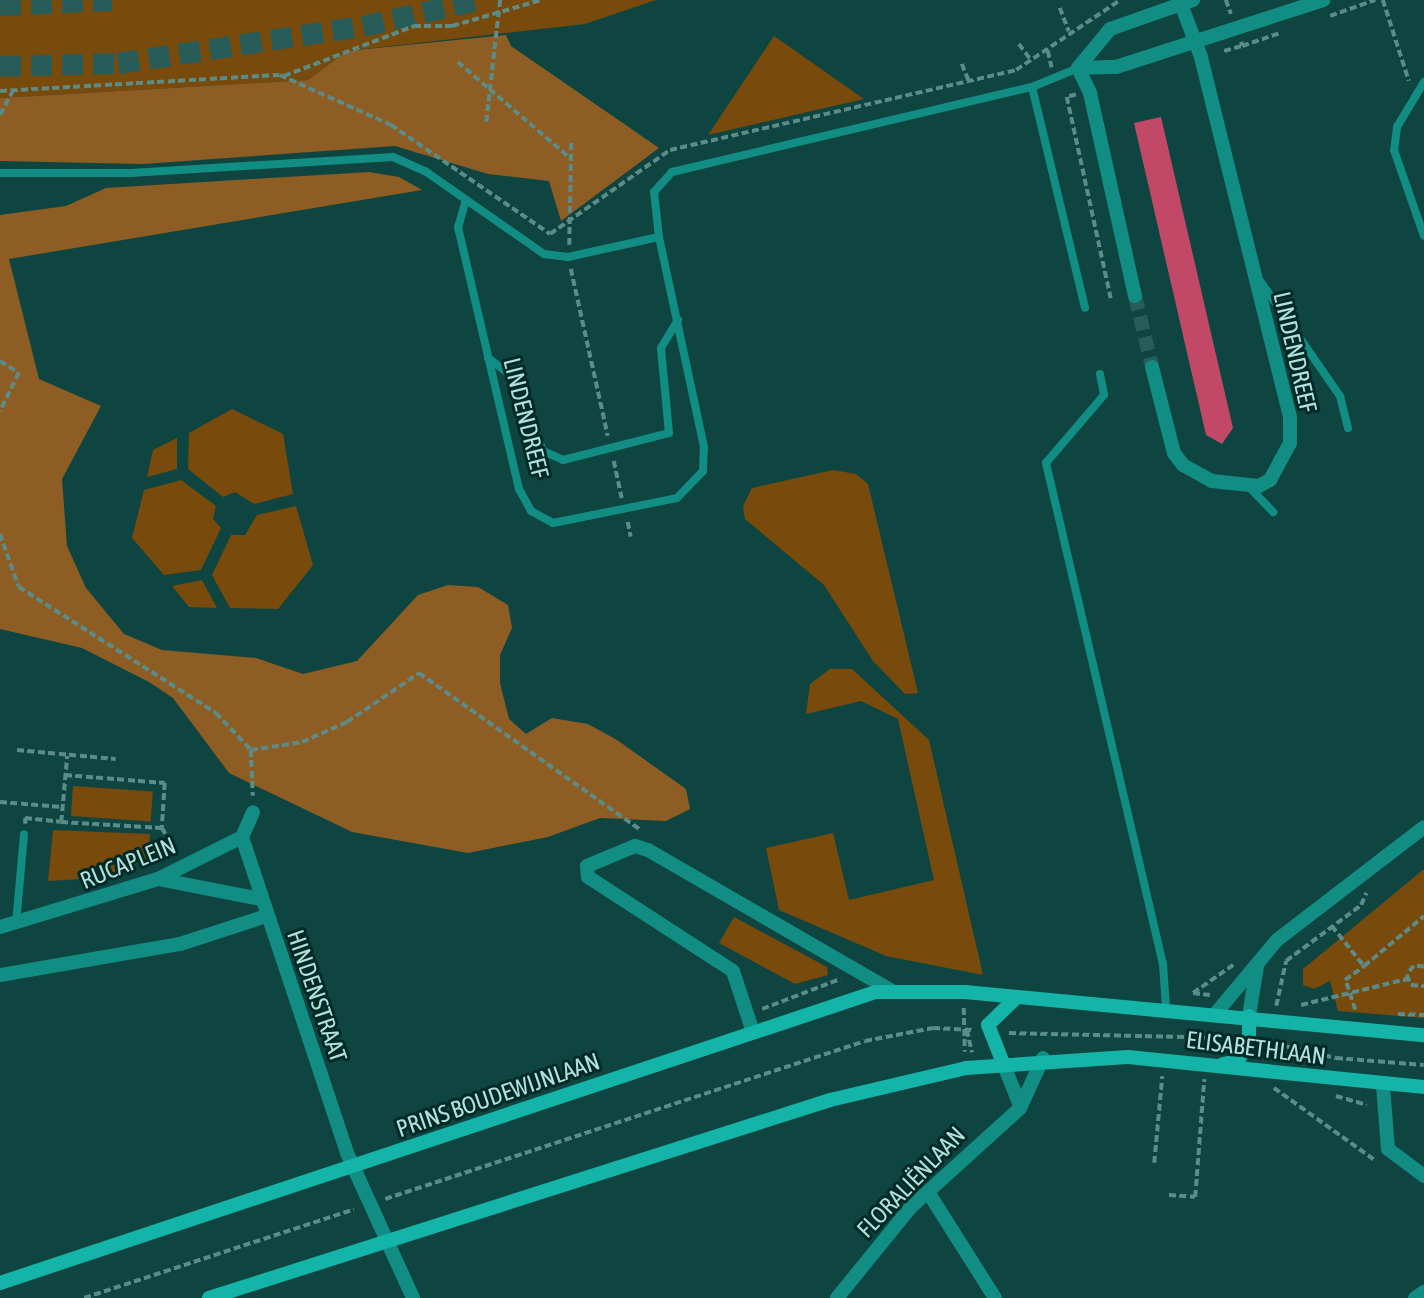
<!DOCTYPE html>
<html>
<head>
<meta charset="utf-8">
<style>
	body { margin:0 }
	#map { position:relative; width:1424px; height:1298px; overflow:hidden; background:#0f4541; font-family:"Asap Condensed",sans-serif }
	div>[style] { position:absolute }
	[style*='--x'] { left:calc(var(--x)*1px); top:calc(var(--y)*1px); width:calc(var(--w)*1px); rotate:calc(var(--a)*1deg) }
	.green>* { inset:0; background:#784a0b; transform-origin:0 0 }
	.forest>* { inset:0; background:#8d5d24 }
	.water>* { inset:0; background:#c24868 }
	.minor-tunnel>* { height:14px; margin-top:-7px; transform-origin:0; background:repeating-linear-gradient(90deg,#285c58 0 14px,transparent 0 21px) }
	.motorway-tunnel>* { height:21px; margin-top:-10.5px; transform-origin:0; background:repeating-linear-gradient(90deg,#285c58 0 21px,transparent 0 31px) }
	.path>* { height:3.5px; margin-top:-1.75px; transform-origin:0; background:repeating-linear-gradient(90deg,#5b8c87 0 7px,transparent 0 10.5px) }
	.service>* { height:8px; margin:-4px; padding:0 4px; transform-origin:4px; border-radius:4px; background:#118d84 }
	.minor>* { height:14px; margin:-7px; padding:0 7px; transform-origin:7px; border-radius:7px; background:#118d84 }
	.secondary>* { height:14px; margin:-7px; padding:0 7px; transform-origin:7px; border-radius:7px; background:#14b4a9 }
	.path-bridge>* { height:3.5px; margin-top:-1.75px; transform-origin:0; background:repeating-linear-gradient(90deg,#5b8c87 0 7px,transparent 0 10.5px) }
	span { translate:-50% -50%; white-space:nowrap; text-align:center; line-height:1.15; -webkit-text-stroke:6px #002a27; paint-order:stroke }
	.street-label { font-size:24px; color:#b4e0da }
</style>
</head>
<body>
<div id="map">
	<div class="green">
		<i style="clip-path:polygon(0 0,656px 0,585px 24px,347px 51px,308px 80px,0 98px)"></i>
		<i style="clip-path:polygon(774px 36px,864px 99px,708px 135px)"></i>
		<i style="clip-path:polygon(232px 409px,283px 434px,293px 494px,254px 504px,235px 492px,223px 497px,188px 469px,189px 433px)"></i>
		<i style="clip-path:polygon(177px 438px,177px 469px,147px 477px,153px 450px)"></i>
		<i style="clip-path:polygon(833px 470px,856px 474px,868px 484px,918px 693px,905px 694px,873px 661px,824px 585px,745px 519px,743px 506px,752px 488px)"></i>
		<i style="clip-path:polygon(181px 480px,216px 506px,213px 519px,221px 528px,201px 570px,164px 575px,132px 538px,144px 490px)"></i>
		<i style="clip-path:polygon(296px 506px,313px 565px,278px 609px,230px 608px,212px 575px,231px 535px,245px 535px,257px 515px)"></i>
		<i style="clip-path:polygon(202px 580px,217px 608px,189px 607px,172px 586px)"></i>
		<i style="clip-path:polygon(830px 669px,852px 669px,929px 740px,983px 975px,886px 956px,779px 910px,766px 848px,833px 833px,849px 900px,934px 880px,898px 719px,861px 701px,806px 714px,810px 684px)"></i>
		<i style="left:73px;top:786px;width:80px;height:30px;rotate:4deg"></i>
		<i style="clip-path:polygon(53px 830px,150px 834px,147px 860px,99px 878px,48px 881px)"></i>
		<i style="clip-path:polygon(1424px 869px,1424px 1018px,1338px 1011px,1330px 981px,1314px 989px,1303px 985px,1303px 969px)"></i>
		<i style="clip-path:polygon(734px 917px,827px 967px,828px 975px,795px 984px,719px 943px)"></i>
	</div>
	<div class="forest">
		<i style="clip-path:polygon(506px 35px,511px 46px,659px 148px,561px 221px,549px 181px,488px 174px,395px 146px,143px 164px,0 161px,0 98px,308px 80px,347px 51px)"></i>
		<i style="clip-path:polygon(369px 172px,399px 177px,422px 190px,9px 259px,39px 379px,101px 406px,62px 479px,67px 546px,86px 588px,124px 634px,162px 650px,256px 658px,303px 674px,357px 661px,418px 595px,448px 585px,478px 587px,508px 605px,512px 628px,500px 655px,500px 683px,509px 719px,526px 734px,552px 718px,588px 724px,617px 740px,686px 789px,690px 809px,666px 821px,600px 818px,548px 837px,468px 853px,352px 832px,229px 773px,173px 698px,149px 682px,82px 648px,0 629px,0 215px,66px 206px,106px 188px)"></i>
	</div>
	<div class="water">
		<i style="clip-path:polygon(1161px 117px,1233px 428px,1222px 444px,1206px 435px,1134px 123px)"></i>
	</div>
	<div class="minor-tunnel">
		<i style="--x:1135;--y:296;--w:73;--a:76.5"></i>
	</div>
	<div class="motorway-tunnel">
		<i style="--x:0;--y:5;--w:112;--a:-2.6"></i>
		<i style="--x:0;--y:66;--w:118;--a:-1.5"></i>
		<i style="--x:118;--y:63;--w:248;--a:-8.6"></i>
		<i style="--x:363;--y:26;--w:117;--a:-12.8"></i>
	</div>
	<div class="path">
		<i style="--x:1226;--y:0;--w:15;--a:70"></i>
		<i style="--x:1383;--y:0;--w:85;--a:72.2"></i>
		<i style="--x:1060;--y:8;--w:25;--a:69"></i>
		<i style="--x:1330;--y:16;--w:48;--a:-19.6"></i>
		<i style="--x:1019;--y:44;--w:21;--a:53"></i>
		<i style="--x:1242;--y:46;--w:40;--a:-18.9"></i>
		<i style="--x:1048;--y:51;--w:17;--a:77"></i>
		<i style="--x:1224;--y:51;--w:19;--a:-16"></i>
		<i style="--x:1242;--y:46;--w:4;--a:-104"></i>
		<i style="--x:458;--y:62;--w:148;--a:40.6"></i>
		<i style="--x:962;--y:64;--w:18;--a:68"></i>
		<i style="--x:284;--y:76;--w:139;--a:-21"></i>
		<i style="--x:414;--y:26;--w:38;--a:0"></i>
		<i style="--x:452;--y:26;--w:93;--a:-16.3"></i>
		<i style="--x:0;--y:91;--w:280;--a:-3.3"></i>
		<i style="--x:280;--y:75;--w:122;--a:24.2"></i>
		<i style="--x:391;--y:125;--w:193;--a:34.4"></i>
		<i style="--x:550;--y:234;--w:146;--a:-35"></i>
		<i style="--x:670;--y:150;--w:355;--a:-13"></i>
		<i style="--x:1016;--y:70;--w:125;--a:-33.9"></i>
		<i style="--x:1076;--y:95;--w:9;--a:167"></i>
		<i style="--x:1067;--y:97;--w:206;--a:77.7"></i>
		<i style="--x:0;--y:115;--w:26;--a:-62"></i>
		<i style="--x:569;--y:245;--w:105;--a:-88.9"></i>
		<i style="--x:571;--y:269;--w:171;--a:77.5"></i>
		<i style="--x:0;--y:361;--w:22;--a:32"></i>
		<i style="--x:19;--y:373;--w:43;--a:116"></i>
		<i style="--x:614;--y:461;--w:38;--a:78"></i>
		<i style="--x:628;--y:522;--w:15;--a:79"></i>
		<i style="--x:0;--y:534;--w:56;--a:70.3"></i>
		<i style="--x:19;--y:587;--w:234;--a:32.6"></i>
		<i style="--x:216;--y:713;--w:51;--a:46.6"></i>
		<i style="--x:251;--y:750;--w:46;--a:87.5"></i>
		<i style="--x:17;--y:750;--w:99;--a:5.2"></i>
		<i style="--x:251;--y:750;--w:52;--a:-8.9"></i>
		<i style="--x:302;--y:742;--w:49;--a:-24"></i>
		<i style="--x:347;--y:722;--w:87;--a:-34.2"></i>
		<i style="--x:419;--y:673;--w:272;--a:35.3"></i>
		<i style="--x:65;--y:775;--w:100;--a:4.6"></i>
		<i style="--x:165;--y:783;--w:45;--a:93.8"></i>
		<i style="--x:0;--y:802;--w:62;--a:4.6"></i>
		<i style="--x:61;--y:822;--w:101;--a:3.4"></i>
		<i style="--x:162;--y:828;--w:29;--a:59"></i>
		<i style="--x:25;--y:824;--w:6;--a:-90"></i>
		<i style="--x:25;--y:818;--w:36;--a:6"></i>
		<i style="--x:61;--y:822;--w:66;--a:-84.8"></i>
		<i style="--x:1332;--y:926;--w:51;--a:51.3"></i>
		<i style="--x:1364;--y:966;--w:78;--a:-39.8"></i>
		<i style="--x:1424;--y:967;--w:10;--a:-174"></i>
		<i style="--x:1414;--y:966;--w:11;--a:128"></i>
		<i style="--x:1407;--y:975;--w:11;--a:68"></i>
		<i style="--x:1411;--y:985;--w:13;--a:4"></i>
		<i style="--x:1193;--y:993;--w:17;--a:7"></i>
		<i style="--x:1193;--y:993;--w:49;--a:-35"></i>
		<i style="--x:1301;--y:1005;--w:109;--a:-13.8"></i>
		<i style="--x:1276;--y:1006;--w:46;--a:-77.5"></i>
		<i style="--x:1286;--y:961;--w:94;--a:-36.7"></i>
		<i style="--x:1361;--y:905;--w:13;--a:-67"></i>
		<i style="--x:964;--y:1008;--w:44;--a:88.7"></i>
		<i style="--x:762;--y:1009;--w:84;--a:-21"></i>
		<i style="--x:1355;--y:1010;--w:32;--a:-108"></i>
		<i style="--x:1345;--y:980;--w:24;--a:-36"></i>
		<i style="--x:1398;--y:1014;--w:26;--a:2"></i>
		<i style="--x:967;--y:1030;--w:23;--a:77"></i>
		<i style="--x:1009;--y:1033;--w:222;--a:1.3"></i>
		<i style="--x:1263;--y:1041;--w:75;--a:13.1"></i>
		<i style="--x:1336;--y:1058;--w:88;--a:4.5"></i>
		<i style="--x:1271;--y:1058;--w:17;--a:-87"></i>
		<i style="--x:1274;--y:1088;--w:125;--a:35.6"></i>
		<i style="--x:1336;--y:1096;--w:32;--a:16"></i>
		<i style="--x:1154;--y:1163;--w:87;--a:-84.7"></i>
		<i style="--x:1169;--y:1195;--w:26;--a:4"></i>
		<i style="--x:1195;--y:1197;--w:118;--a:-85.6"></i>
		<i style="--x:385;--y:1199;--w:505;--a:-18.22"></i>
		<i style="--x:865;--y:1041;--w:69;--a:-10.8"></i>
		<i style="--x:933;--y:1028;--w:40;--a:2.9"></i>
		<i style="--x:84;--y:1298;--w:284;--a:-18.2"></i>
	</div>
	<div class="service">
		<i style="--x:1424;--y:82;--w:52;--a:121"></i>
		<i style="--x:1397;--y:127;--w:23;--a:97"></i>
		<i style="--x:1394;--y:150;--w:91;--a:70.8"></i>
		<i style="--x:1032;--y:87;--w:227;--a:76.5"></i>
		<i style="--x:0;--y:173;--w:131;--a:0"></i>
		<i style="--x:131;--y:173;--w:262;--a:-3.5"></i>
		<i style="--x:393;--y:157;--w:35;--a:24"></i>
		<i style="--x:425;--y:171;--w:145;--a:34.9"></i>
		<i style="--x:544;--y:254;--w:24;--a:7"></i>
		<i style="--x:568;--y:257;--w:93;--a:-12.4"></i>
		<i style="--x:659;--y:237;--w:45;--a:-96.3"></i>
		<i style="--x:654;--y:192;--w:27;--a:-48"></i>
		<i style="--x:672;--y:172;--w:370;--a:-13.3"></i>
		<i style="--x:1032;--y:87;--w:50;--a:-22.4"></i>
		<i style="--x:465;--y:203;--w:25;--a:106"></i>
		<i style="--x:458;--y:227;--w:269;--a:76.9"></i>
		<i style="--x:519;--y:489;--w:25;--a:61"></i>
		<i style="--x:531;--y:511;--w:25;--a:29"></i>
		<i style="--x:553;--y:523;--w:126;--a:-11.4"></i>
		<i style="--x:677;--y:498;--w:37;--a:-46"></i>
		<i style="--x:703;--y:471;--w:24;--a:-88"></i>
		<i style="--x:704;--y:447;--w:215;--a:-102.1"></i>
		<i style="--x:1261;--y:282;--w:139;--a:55.3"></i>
		<i style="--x:1340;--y:396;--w:33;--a:76"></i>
		<i style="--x:488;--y:358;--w:34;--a:37"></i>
		<i style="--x:515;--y:378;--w:78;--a:69"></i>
		<i style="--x:543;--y:451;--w:22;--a:24"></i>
		<i style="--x:563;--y:460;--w:109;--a:-14.3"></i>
		<i style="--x:669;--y:433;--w:85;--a:-95.4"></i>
		<i style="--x:661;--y:348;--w:33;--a:-59"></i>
		<i style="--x:1100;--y:374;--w:21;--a:79"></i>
		<i style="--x:1104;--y:395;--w:89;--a:130.5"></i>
		<i style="--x:1046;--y:463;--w:514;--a:76.86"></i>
		<i style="--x:1163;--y:964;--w:44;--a:86.1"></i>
		<i style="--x:1249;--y:487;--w:35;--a:46"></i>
		<i style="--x:16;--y:924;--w:90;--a:-84.9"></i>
	</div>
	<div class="minor">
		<i style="--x:1078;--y:68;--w:38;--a:-2"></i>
		<i style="--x:1116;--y:67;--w:218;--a:-17.9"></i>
		<i style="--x:1078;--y:68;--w:28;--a:64"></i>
		<i style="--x:1090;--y:93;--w:208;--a:77.5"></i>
		<i style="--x:1078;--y:68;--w:50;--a:-50.6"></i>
		<i style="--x:1110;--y:29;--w:88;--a:-19.3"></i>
		<i style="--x:1152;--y:367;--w:89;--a:75.7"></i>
		<i style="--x:1174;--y:453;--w:15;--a:53"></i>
		<i style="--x:1183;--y:465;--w:33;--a:29"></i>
		<i style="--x:1212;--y:481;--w:47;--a:6.1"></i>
		<i style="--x:1259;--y:486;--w:13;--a:-29"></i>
		<i style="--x:1270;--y:480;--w:42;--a:-61.6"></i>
		<i style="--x:1290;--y:443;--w:26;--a:-90"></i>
		<i style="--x:1290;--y:417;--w:371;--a:-103.9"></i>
		<i style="--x:1201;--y:57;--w:57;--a:-110.7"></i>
		<i style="--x:242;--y:837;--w:333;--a:71.6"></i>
		<i style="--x:347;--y:1153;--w:159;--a:65.5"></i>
		<i style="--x:158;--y:879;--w:105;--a:11"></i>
		<i style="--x:0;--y:927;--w:165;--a:-16.9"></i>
		<i style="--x:158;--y:879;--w:94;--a:-26.6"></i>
		<i style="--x:242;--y:837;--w:27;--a:-66"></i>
		<i style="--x:0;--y:975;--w:183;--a:-9.8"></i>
		<i style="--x:180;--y:944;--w:90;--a:-18"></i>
		<i style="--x:1216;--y:1013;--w:95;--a:-50.1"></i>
		<i style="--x:1277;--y:940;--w:185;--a:-37.5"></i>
		<i style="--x:1249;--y:1016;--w:51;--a:-80.9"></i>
		<i style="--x:753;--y:1032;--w:64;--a:-108.2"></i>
		<i style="--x:733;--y:971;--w:173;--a:-147"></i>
		<i style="--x:588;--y:877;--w:11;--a:-95"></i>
		<i style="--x:587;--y:866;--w:52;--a:-22.6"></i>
		<i style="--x:635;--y:846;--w:14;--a:17"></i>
		<i style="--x:648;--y:850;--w:280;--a:30"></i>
		<i style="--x:1003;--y:1063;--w:43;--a:68.2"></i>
		<i style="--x:1383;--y:1086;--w:63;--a:85.5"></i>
		<i style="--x:1388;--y:1149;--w:45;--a:36.9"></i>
		<i style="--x:928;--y:1192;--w:125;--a:57.7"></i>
		<i style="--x:837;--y:1298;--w:117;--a:-50.9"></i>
		<i style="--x:911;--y:1207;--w:147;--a:-42.2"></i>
		<i style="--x:1020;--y:1108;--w:55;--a:-65.3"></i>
		<i style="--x:1415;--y:1298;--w:11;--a:-34"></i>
	</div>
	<div class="secondary">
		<i style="--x:1003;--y:1063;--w:41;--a:-111.5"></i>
		<i style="--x:988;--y:1025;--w:39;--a:-44"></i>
		<i style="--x:1223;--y:1064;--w:15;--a:-11"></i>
		<i style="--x:1238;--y:1061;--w:24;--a:-62"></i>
		<i style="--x:1249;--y:1040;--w:24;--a:-90"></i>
		<i style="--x:0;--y:1283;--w:923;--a:-18.38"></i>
		<i style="--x:876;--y:992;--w:89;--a:0"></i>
		<i style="--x:965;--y:992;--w:461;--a:5.4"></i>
		<i style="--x:209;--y:1298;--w:652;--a:-17.68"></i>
		<i style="--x:830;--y:1100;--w:140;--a:-13.2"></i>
		<i style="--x:966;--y:1068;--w:162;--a:-3.9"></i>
		<i style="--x:1128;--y:1057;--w:298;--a:5.8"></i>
	</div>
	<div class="path-bridge">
		<i style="--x:486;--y:122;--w:123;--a:-83.5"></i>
	</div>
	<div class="street-label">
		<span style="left:1295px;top:352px;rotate:77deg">LINDENDREEF</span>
		<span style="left:526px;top:418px;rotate:76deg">LINDENDREEF</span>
		<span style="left:128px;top:863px;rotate:-22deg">RUCAPLEIN</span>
		<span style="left:317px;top:996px;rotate:71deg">HINDENSTRAAT</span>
		<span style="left:1256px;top:1048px;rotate:7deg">ELISABETHLAAN</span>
		<span style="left:498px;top:1095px;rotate:-19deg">PRINS BOUDEWIJNLAAN</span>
		<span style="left:911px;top:1182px;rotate:-46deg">FLORALIËNLAAN</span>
	</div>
</div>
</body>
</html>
